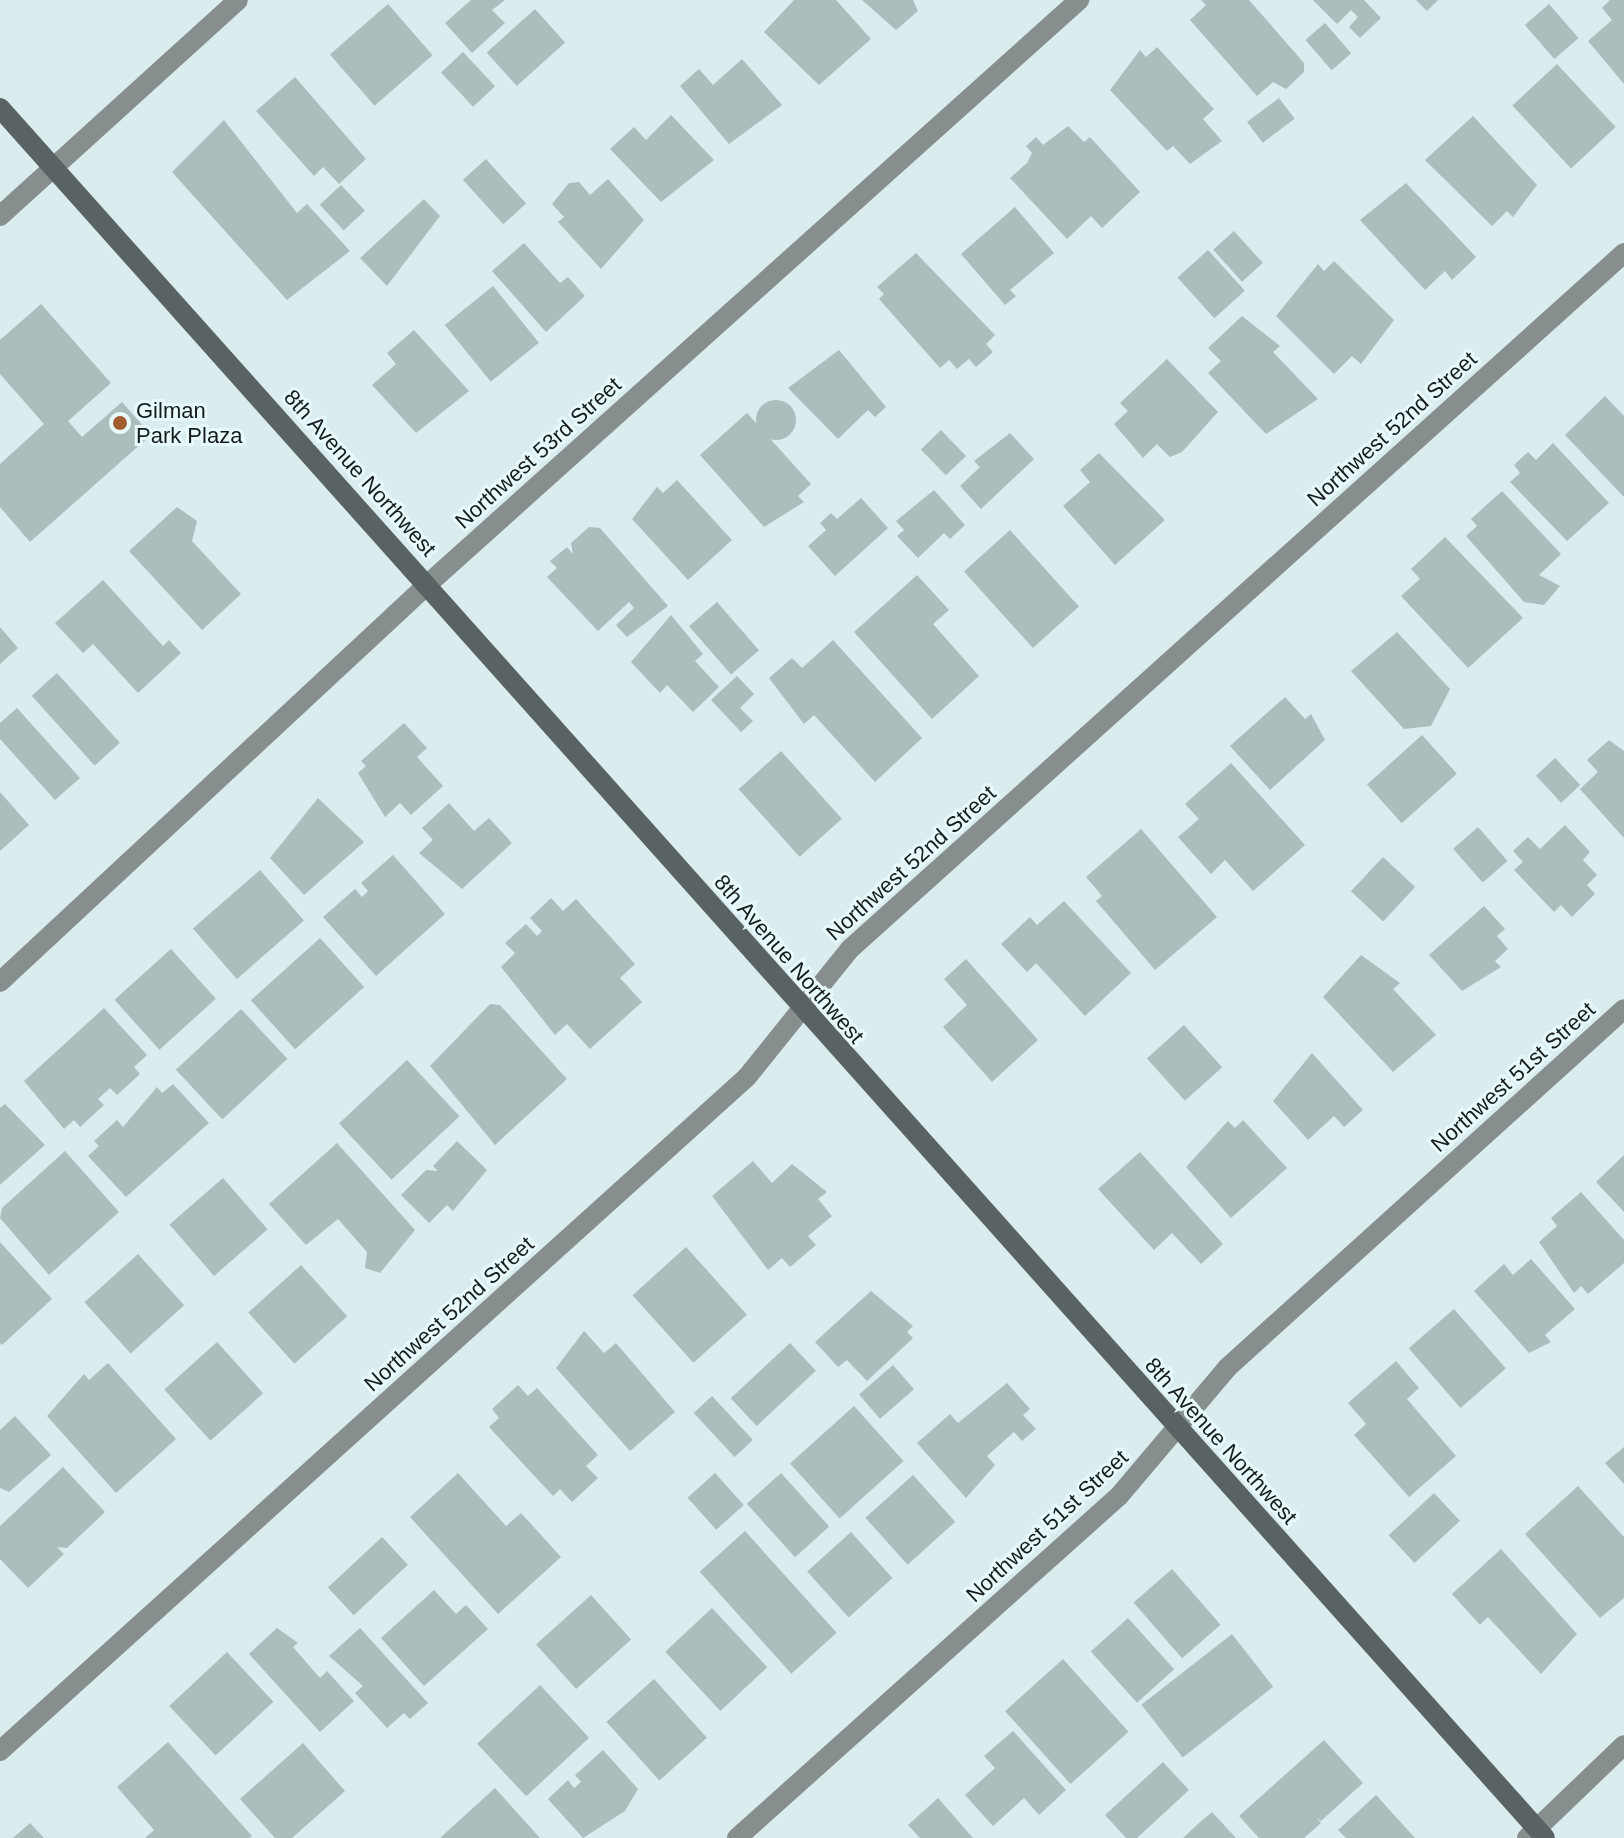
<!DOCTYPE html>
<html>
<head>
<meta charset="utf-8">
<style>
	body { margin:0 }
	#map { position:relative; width:1624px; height:1838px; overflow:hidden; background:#daeced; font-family:Arial,sans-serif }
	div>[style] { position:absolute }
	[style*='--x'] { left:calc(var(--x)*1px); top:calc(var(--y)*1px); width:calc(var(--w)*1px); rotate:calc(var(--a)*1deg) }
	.building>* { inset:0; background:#acbdbe; transform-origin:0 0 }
	.round { border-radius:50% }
	.street>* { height:20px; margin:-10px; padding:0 10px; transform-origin:10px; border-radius:10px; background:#868e8e }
	.secondary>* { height:20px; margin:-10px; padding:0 10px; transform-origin:10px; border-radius:10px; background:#596364 }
	.dots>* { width:22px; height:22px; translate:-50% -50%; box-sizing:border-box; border:4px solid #e7f9fa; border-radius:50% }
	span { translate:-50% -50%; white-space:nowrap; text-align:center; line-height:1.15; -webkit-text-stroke:6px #e7f9fa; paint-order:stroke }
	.poi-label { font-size:22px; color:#161c1d }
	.left { translate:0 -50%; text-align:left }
	.street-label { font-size:22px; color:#161c1d }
</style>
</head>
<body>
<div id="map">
	<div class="building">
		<i style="clip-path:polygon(471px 0,505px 0,492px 10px,505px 23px,472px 53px,445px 23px)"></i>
		<i style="clip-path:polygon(794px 0,836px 0,871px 39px,819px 85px,764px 32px)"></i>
		<i style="clip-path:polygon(862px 0,913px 0,918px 11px,896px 30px)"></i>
		<i style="clip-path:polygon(1201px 0,1249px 0,1304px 63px,1304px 72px,1286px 89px,1273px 82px,1257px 96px,1190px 20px,1206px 5px)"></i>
		<i style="clip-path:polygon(1313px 0,1364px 0,1381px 18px,1360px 38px,1349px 27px,1358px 17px,1351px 10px,1337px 24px)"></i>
		<i style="clip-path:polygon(1416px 0,1438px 0,1427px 11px)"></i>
		<i style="clip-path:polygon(1610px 0,1624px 0,1624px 84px,1588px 41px,1612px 20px,1602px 8px)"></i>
		<i style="left:388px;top:4px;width:68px;height:77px;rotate:49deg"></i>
		<i style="left:1549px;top:4px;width:45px;height:32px;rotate:49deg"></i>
		<i style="left:535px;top:9px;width:45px;height:65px;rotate:48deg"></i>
		<i style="left:1325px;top:23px;width:40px;height:26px;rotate:49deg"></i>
		<i style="clip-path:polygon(1157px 47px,1214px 109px,1203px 119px,1222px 141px,1190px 164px,1173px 146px,1167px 151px,1110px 90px,1140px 50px,1146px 57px)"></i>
		<i style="left:463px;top:52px;width:47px;height:30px;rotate:47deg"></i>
		<i style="clip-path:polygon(742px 59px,782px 105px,729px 144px,680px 86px,699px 69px,713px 85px)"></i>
		<i style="left:1557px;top:64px;width:86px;height:61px;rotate:47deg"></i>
		<i style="clip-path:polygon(295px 77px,366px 159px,339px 184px,323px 167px,314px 176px,256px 111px)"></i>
		<i style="left:1279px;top:98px;width:26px;height:40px;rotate:53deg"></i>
		<i style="clip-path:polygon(671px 115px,714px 160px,661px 202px,610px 149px,634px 127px,646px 140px)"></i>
		<i style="clip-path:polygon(1473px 116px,1537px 185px,1513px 217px,1507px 211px,1492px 226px,1425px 160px)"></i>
		<i style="clip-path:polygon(224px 120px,297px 213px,307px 204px,350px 251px,287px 300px,172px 172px)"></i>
		<i style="clip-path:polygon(1068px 126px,1084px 142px,1090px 137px,1140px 192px,1102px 228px,1091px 216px,1067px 239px,1010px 178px,1027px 163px,1032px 153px,1026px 146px,1036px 137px,1043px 145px)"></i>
		<i style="left:486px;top:159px;width:60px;height:31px;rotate:48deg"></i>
		<i style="clip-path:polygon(608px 179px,644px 220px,601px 269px,558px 222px,564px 217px,552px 204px,569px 183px,579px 182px,590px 195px)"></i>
		<i style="clip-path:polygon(1406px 183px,1476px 257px,1452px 280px,1445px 271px,1425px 290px,1360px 220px)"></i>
		<i style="left:341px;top:185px;width:35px;height:29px;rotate:47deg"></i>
		<i style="clip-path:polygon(424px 199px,440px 216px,387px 286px,360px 258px)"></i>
		<i style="clip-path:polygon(1015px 207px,1054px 253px,1010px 290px,1016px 296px,1005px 305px,961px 254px)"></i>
		<i style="left:1234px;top:231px;width:43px;height:28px;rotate:48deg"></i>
		<i style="clip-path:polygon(524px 243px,560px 283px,568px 277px,585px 296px,546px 332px,492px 271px)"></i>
		<i style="left:1208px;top:250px;width:55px;height:41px;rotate:48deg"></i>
		<i style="clip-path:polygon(916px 253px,995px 335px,986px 344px,993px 352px,976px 367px,969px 359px,957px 369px,949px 360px,940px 368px,879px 299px,884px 294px,877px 287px)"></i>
		<i style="clip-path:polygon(1334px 261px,1394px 320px,1361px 364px,1352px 356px,1334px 374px,1276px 316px,1318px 264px,1324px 271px)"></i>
		<i style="left:493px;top:286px;width:73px;height:62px;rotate:51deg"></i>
		<i style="clip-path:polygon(41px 304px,111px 383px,68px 421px,82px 437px,122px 402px,151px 435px,30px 542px,0 507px,0 464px,44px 424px,0 374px,0 340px)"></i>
		<i style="clip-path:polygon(1242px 316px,1280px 346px,1273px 352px,1318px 399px,1266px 434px,1208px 373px,1221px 361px,1208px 348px)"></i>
		<i style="clip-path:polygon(414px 330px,469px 391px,416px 433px,372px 385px,396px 364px,387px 353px)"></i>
		<i style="clip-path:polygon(839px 350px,886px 407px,875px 417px,868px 410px,838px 439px,788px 388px)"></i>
		<i style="clip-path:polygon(1167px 359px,1218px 412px,1182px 452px,1170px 457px,1157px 444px,1143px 458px,1114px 424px,1128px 411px,1120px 403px)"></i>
		<i style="clip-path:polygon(1605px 396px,1624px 416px,1624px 497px,1565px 435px)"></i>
		<i class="round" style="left:756px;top:400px;width:40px;height:40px"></i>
		<i style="clip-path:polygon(747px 413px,811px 484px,798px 496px,804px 502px,764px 527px,700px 455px)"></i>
		<i style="left:941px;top:430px;width:36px;height:28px;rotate:46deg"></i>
		<i style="clip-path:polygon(1010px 433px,1034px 459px,981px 509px,960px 486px,980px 467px,974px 461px)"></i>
		<i style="clip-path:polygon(1553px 443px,1609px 503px,1567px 541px,1510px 482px,1520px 473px,1514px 465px,1528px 452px,1536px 460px)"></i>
		<i style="clip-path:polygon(1099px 453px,1165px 520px,1115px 565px,1063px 506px,1090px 482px,1080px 470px)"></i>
		<i style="clip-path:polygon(677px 480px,732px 540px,688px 580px,632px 519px,657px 487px,663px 493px)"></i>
		<i style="clip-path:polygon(934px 490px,965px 525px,950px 539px,944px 533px,918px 558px,897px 536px,904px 530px,896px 521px)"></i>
		<i style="clip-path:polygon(1502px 491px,1561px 554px,1539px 575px,1560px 586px,1544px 605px,1524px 602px,1466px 536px,1477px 526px,1471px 519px)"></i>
		<i style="clip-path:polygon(861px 498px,888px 528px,835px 576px,808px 546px,826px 530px,820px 523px,831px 513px,837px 519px)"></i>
		<i style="clip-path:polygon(177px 507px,197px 521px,192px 541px,241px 594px,202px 630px,129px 551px)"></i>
		<i style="clip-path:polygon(589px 527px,600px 528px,668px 606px,627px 637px,616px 625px,634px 608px,629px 602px,598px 631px,547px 577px,557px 568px,550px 561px,567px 547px,573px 554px,571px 543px)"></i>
		<i style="left:1010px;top:530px;width:103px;height:62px;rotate:48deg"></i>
		<i style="clip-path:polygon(1445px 537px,1523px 618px,1468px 668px,1401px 596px,1420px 579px,1411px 569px)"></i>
		<i style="clip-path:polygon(917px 575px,949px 610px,933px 624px,979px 676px,932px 719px,854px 632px)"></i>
		<i style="clip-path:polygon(103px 580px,163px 646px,169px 640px,181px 653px,138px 693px,93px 644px,83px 653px,55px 623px)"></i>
		<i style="left:717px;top:602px;width:64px;height:37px;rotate:49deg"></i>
		<i style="clip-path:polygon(671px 615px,703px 654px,695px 661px,719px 687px,693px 712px,667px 685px,660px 693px,631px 662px)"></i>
		<i style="clip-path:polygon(0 627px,18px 648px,0 664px)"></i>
		<i style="clip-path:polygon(1397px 632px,1450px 689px,1431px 726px,1404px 729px,1351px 671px)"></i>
		<i style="clip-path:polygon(833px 640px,922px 738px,875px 782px,814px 715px,804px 724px,769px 678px,792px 658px,802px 668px)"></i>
		<i style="left:57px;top:673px;width:94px;height:34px;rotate:48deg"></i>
		<i style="clip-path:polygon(737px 676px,754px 694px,740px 708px,753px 721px,741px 732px,711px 700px)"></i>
		<i style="clip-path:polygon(1285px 697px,1305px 719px,1311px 714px,1325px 740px,1270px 790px,1230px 746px)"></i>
		<i style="clip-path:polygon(17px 708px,80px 778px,55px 800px,0 739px,0 723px)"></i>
		<i style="clip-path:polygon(404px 723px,427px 748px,417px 757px,443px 786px,411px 815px,400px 803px,385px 817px,358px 773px,366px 766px,361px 761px)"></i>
		<i style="left:1422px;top:735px;width:52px;height:74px;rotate:48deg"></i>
		<i style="clip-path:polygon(1609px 740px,1624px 751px,1624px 838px,1580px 789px,1598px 772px,1587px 760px)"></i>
		<i style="left:781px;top:751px;width:91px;height:57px;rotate:48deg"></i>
		<i style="left:1555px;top:758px;width:37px;height:26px;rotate:47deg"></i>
		<i style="clip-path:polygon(1231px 763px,1305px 845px,1253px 891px,1225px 860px,1211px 874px,1178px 837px,1199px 819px,1185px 804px)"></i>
		<i style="clip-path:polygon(0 792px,29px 825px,0 851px)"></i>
		<i style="clip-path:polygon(318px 798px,364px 842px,304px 895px,270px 858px)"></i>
		<i style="clip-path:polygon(449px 803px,474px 831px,489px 818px,512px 843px,462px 889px,419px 853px,433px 840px,422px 828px)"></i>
		<i style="clip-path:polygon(1565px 825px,1590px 852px,1583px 860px,1597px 875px,1587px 885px,1595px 894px,1572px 917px,1561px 905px,1554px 912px,1514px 870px,1523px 862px,1513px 851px,1528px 837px,1540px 849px)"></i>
		<i style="left:1478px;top:827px;width:45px;height:33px;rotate:49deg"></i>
		<i style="clip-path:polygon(1141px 829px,1217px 917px,1155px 970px,1096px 901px,1102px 896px,1086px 877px)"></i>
		<i style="clip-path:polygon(393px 855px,445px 914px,376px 976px,323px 917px,355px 889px,362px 897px,368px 891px,361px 883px)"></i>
		<i style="left:1383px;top:857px;width:44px;height:47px;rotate:43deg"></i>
		<i style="left:260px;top:870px;width:67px;height:89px;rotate:49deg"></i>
		<i style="clip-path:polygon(551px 898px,563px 911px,576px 899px,635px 964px,620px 978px,642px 1002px,590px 1049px,567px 1024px,555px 1035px,501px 967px,515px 953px,505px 943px,526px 924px,537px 936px,542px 931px,530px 918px)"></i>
		<i style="clip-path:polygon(1064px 901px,1131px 973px,1085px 1016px,1036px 963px,1027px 972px,1001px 944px,1030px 917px,1037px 925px)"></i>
		<i style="clip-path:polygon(1484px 906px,1505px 929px,1497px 936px,1508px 949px,1495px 961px,1501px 967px,1462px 991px,1429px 955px)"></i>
		<i style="left:320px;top:938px;width:66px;height:93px;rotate:48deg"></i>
		<i style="left:171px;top:949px;width:67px;height:76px;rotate:48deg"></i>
		<i style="clip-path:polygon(1361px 955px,1400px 983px,1393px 989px,1436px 1035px,1393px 1072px,1323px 997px)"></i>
		<i style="clip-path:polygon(966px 959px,1038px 1040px,992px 1082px,943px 1027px,967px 1005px,944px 979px)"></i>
		<i style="clip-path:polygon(490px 1004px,500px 1005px,567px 1079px,495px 1145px,430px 1066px)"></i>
		<i style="clip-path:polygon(104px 1008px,147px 1055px,134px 1067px,140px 1074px,117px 1095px,110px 1088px,98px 1099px,104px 1105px,80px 1127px,74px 1120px,64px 1129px,24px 1081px)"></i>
		<i style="left:241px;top:1009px;width:68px;height:89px;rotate:47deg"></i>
		<i style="left:1184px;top:1025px;width:57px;height:50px;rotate:48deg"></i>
		<i style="clip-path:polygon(1312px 1053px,1363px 1110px,1344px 1127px,1334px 1116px,1308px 1140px,1273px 1101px)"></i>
		<i style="left:407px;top:1060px;width:77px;height:93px;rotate:47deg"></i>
		<i style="clip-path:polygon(173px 1084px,209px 1123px,126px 1197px,88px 1156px,99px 1146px,94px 1141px,117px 1120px,123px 1127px,157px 1087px,162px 1093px)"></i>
		<i style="clip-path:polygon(5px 1104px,45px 1145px,0 1185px,0 1108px)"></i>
		<i style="clip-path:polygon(1243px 1120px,1287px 1168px,1231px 1218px,1186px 1167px,1228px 1121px,1235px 1128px)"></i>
		<i style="clip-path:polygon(457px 1141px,487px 1170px,453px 1211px,447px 1205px,429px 1223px,401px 1195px,426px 1170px,438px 1171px,433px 1166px)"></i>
		<i style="clip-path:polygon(337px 1143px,415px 1230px,380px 1273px,365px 1268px,367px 1252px,338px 1219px,306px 1245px,269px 1204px)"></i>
		<i style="clip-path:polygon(65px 1151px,119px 1212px,49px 1275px,0 1218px,2px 1208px)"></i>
		<i style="clip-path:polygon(1140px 1152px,1223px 1244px,1201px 1264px,1172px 1233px,1154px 1250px,1098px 1189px)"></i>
		<i style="clip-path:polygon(1624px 1155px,1624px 1212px,1596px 1182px)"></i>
		<i style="clip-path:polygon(753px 1161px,772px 1183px,792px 1164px,827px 1192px,818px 1199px,832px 1216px,808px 1236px,816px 1245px,790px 1267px,782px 1258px,768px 1270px,712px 1196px)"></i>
		<i style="left:223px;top:1178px;width:68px;height:71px;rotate:49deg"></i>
		<i style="clip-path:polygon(1581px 1192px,1624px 1240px,1624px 1263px,1588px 1294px,1581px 1286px,1574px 1293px,1539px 1242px,1557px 1226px,1551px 1218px)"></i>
		<i style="clip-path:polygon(0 1242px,52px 1299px,2px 1345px,0 1343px)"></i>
		<i style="left:686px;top:1247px;width:91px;height:72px;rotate:48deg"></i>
		<i style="left:138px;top:1254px;width:69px;height:72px;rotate:48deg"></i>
		<i style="clip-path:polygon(1531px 1259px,1575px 1309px,1545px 1335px,1551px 1342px,1529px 1353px,1474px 1291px,1504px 1264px,1513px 1275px)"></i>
		<i style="left:301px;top:1265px;width:69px;height:71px;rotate:48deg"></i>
		<i style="clip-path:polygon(871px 1291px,913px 1326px,907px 1332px,913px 1338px,867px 1381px,847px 1360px,838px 1367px,815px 1342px)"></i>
		<i style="left:1454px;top:1309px;width:79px;height:60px;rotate:49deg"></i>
		<i style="clip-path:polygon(584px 1331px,604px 1353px,616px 1343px,675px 1412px,630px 1451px,556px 1368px)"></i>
		<i style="left:217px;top:1342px;width:69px;height:71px;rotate:48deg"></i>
		<i style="left:790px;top:1343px;width:38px;height:81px;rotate:47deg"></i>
		<i style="clip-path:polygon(1396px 1361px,1419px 1388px,1407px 1399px,1456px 1456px,1409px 1497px,1354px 1435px,1366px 1424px,1348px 1403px)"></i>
		<i style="clip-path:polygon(108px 1363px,176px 1439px,116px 1493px,47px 1416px,84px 1374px,89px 1380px)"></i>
		<i style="left:893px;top:1365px;width:32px;height:45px;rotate:49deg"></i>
		<i style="clip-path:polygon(1007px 1383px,1030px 1409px,1023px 1415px,1036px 1429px,1022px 1441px,1014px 1432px,987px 1456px,995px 1465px,966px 1498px,917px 1443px,950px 1414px,958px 1423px)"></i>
		<i style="clip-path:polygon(518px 1385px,528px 1396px,537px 1388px,598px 1455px,586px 1466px,598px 1478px,572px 1502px,560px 1489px,553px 1496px,489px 1427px,499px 1418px,492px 1409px)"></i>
		<i style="left:712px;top:1396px;width:60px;height:25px;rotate:47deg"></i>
		<i style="left:854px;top:1406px;width:74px;height:86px;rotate:48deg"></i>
		<i style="clip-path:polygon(15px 1416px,51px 1455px,9px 1492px,0 1488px,0 1430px)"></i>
		<i style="clip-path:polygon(1624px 1447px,1624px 1484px,1605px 1463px)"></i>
		<i style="clip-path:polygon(63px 1467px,105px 1512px,67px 1548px,57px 1547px,64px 1554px,28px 1588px,0 1559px,0 1526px)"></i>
		<i style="clip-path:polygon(458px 1473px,506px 1526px,521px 1513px,561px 1557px,498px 1614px,410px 1517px)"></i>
		<i style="left:715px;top:1473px;width:43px;height:37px;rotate:48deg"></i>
		<i style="left:781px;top:1473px;width:72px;height:46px;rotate:48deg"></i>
		<i style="left:913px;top:1475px;width:63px;height:64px;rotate:48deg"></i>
		<i style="clip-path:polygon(1578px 1486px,1624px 1537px,1624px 1598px,1600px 1618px,1525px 1534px)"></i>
		<i style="left:1434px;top:1493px;width:38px;height:62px;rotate:47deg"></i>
		<i style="left:745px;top:1531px;width:137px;height:61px;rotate:48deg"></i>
		<i style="left:851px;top:1532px;width:62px;height:59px;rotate:48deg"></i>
		<i style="left:382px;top:1537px;width:38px;height:74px;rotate:47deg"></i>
		<i style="clip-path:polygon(1501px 1549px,1577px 1634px,1541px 1674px,1488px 1617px,1480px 1625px,1452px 1594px)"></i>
		<i style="left:1172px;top:1569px;width:74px;height:51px;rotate:49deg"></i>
		<i style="clip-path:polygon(434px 1590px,456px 1614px,466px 1605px,488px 1629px,424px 1686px,381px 1638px)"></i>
		<i style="left:591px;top:1595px;width:60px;height:74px;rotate:48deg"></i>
		<i style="left:712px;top:1608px;width:81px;height:64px;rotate:47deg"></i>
		<i style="left:1128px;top:1618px;width:69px;height:50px;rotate:48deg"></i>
		<i style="clip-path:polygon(277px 1628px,298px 1643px,293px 1647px,320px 1678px,327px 1671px,354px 1701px,320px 1732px,249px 1654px)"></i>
		<i style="clip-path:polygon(360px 1628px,428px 1703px,410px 1719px,404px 1713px,387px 1728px,355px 1693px,363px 1686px,329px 1656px)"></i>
		<i style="left:1232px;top:1634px;width:67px;height:115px;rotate:52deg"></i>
		<i style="left:227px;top:1652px;width:68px;height:79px;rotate:47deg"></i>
		<i style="left:1063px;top:1659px;width:98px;height:78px;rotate:48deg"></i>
		<i style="left:654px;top:1679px;width:79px;height:64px;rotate:48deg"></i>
		<i style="left:540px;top:1685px;width:72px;height:86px;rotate:47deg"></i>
		<i style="clip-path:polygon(1013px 1731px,1066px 1790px,1039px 1815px,1024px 1798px,993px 1826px,965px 1795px,995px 1768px,984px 1756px)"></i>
		<i style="clip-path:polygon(1324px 1740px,1363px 1783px,1321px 1821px,1316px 1817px,1321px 1823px,1304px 1838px,1259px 1838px,1239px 1816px)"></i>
		<i style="clip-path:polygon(168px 1742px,252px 1836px,249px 1838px,145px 1838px,154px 1830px,117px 1787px)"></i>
		<i style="clip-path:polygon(303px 1743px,345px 1791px,292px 1838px,275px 1838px,240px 1799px)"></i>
		<i style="clip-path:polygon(603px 1750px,638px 1789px,625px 1811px,583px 1838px,548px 1799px,568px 1780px,574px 1788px,581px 1782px,575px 1775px)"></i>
		<i style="clip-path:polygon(1163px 1762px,1189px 1790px,1137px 1838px,1126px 1838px,1105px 1815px)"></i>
		<i style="clip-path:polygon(495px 1788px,540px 1838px,440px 1838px)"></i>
		<i style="clip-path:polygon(1376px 1795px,1415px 1838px,1346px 1838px,1338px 1830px)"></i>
		<i style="clip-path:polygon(938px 1798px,973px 1838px,920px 1838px,908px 1825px)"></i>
		<i style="clip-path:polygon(1212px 1812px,1236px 1838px,1183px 1838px,1198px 1824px)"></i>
		<i style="clip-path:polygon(30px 1823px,44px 1838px,13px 1838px)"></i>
	</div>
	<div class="street">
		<i style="--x:0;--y:216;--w:321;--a:-42.2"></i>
		<i style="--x:0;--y:982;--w:584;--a:-42.92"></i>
		<i style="--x:428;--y:584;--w:875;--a:-41.89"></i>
		<i style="--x:0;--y:1751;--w:1006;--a:-42.06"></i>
		<i style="--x:747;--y:1077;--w:164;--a:-51.2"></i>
		<i style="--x:850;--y:949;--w:1041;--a:-41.96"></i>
		<i style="--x:737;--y:1838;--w:513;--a:-41.84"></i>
		<i style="--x:1119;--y:1496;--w:167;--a:-49.8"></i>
		<i style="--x:1227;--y:1368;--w:535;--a:-42.12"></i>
		<i style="--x:1527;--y:1838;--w:134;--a:-43.8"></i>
	</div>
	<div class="secondary">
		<i style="--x:0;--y:108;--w:2319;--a:48.23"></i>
	</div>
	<div class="dots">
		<i style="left:120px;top:423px;background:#a15d2f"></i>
	</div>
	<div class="poi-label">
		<span class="left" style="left:136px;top:423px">Gilman<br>Park Plaza</span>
	</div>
	<div class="street-label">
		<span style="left:1392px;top:429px;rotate:-42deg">Northwest 52nd Street</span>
		<span style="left:538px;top:453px;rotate:-42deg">Northwest 53rd Street</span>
		<span style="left:360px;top:473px;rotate:48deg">8th Avenue Northwest</span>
		<span style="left:911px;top:863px;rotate:-42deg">Northwest 52nd Street</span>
		<span style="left:789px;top:959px;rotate:49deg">8th Avenue Northwest</span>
		<span style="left:1513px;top:1077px;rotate:-42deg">Northwest 51st Street</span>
		<span style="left:449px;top:1314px;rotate:-42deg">Northwest 52nd Street</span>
		<span style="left:1221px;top:1441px;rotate:48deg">8th Avenue Northwest</span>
		<span style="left:1047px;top:1526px;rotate:-43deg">Northwest 51st Street</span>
	</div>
</div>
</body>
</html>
